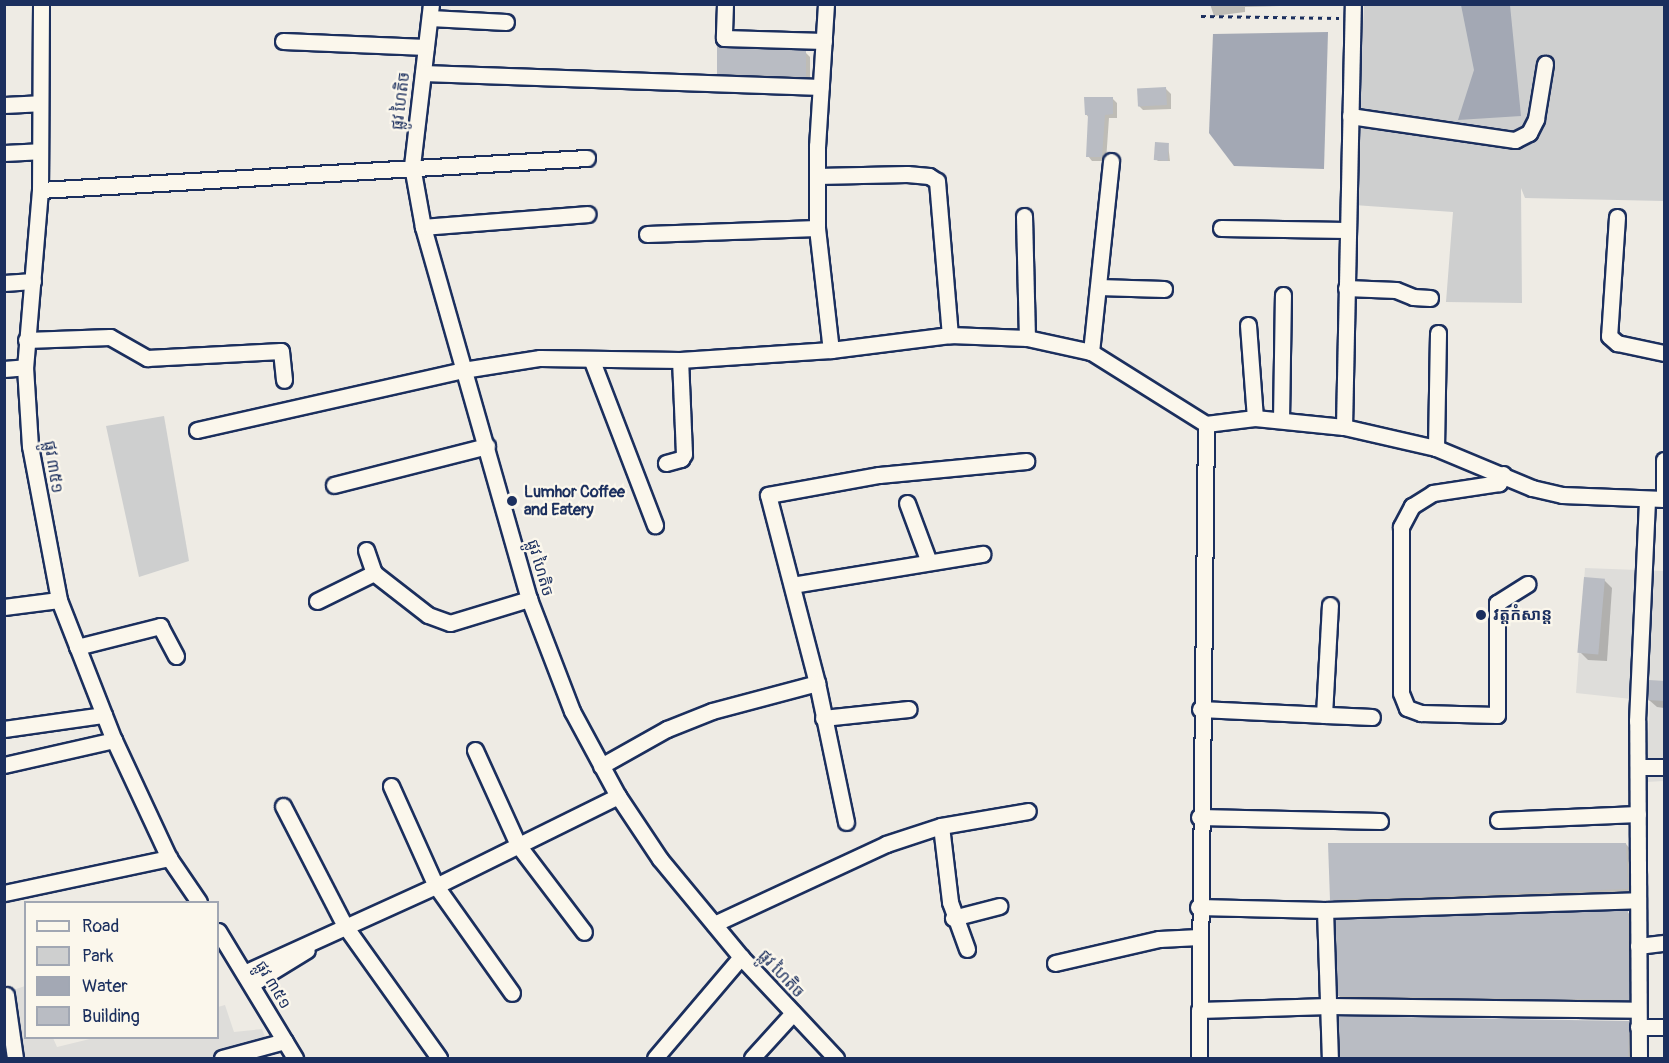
<!DOCTYPE html>
<html>
<head>
<meta charset="utf-8">
<style>
	body { margin:0 }
	#map { position:relative; width:1669px; height:1063px; overflow:hidden; background:#eeebe4; font-family:Pangolin,"Noto Sans Khmer",sans-serif }
	div>[style] { position:absolute }
	[style*='--x'] { left:calc(var(--x)*1px); top:calc(var(--y)*1px); width:calc(var(--w)*1px); rotate:calc(var(--a)*1deg) }
	.built>* { inset:0; background:#deddda }
	.green>* { inset:0; background:#cecfcf }
	.water>* { inset:0; background:#a3a8b4 }
	.shadow>* { inset:0; background:#0003 }
	.building>* { inset:0; background:#b9bcc3; transform-origin:0 0 }
	.path>* { height:3px; margin-top:-1.5px; transform-origin:0; background:repeating-linear-gradient(90deg,#1b2f5e 0 4.5px,transparent 0 9px) }
	.roads { filter:drop-shadow(2px 0 #1b2f5e) drop-shadow(-2px 0 #1b2f5e) drop-shadow(0 2px #1b2f5e) drop-shadow(0 -2px #1b2f5e) }
	.minor>* { height:15px; margin:-7.5px; padding:0 7.5px; transform-origin:7.5px; border-radius:7.5px; background:#fbf7ec }
	.dots>* { width:16px; height:16px; translate:-50% -50%; box-sizing:border-box; border:3px solid #fbf7ec; border-radius:50% }
	span { translate:-50% -50%; white-space:nowrap; text-align:center; line-height:1.15; -webkit-text-stroke:4.5px #fbf7ec; paint-order:stroke }
	.street-label { font-size:16px; color:#1b2f5e }
	.poi-label { font-size:16px; color:#1b2f5e; font-weight:700 }
	.left { translate:0 -50%; text-align:left }
	.frame { position:absolute; inset:0; border:6px solid #1b2f5e; pointer-events:none }
	.legend { position:absolute; left:24px; top:901px; width:195px; height:138px; box-sizing:border-box; background:#fbf7ec; border:2px solid #a1a7b3; margin:0; padding:8px 10px; list-style:none; font-size:18px; color:#1b2f5e }
	.legend li { display:flex; align-items:center; gap:12px; height:30px }
	.legend b { width:30px; border:2px solid #a1a7b3 }
</style>
</head>
<body>
<div id="map">
	<div class="built">
		<i style="clip-path:polygon(1585px 568px,1664px 571px,1664px 781px,1646px 782px,1650px 701px,1576px 693px)"></i>
		<i style="clip-path:polygon(25px 986px,26px 1038px,53px 1038px,57px 1047px,94px 1038px,218px 1038px,218px 1007px,225px 1005px,234px 1032px,262px 1029px,271px 1052px,252px 1058px,5px 1058px,4px 993px)"></i>
	</div>
	<div class="green">
		<i style="clip-path:polygon(1364px 5px,1664px 5px,1664px 201px,1525px 198px,1521px 188px,1522px 303px,1446px 302px,1453px 212px,1354px 205px)"></i>
		<i style="clip-path:polygon(164px 416px,189px 561px,139px 577px,106px 426px)"></i>
	</div>
	<div class="water">
		<i style="clip-path:polygon(1461px 5px,1510px 5px,1521px 116px,1458px 120px,1474px 70px)"></i>
		<i style="clip-path:polygon(1328px 32px,1324px 169px,1234px 166px,1209px 133px,1213px 34px)"></i>
	</div>
	<div class="shadow">
		<i style="clip-path:polygon(1210px 4px,1320px 4px,1320px 5px,1245px 7px,1245px 12px,1214px 16px)"></i>
		<i style="clip-path:polygon(805px 52px,810px 57px,810px 81px,723px 78px,718px 73px)"></i>
		<i style="clip-path:polygon(1166px 89px,1171px 94px,1171px 109px,1143px 110px,1138px 105px)"></i>
		<i style="clip-path:polygon(1112px 98px,1117px 103px,1117px 118px,1109px 118px,1106px 161px,1092px 161px,1088px 156px,1089px 118px,1086px 114px)"></i>
		<i style="clip-path:polygon(1168px 144px,1170px 161px,1158px 161px,1156px 159px)"></i>
		<i style="clip-path:polygon(1604px 580px,1612px 588px,1607px 661px,1588px 660px,1580px 652px)"></i>
		<i style="clip-path:polygon(1664px 683px,1664px 708px,1657px 707px,1649px 700px)"></i>
		<i style="clip-path:polygon(1626px 844px,1630px 849px,1632px 894px,1337px 904px,1332px 899px)"></i>
		<i style="clip-path:polygon(1627px 912px,1632px 916px,1633px 1004px,1344px 1001px,1339px 996px)"></i>
		<i style="clip-path:polygon(1628px 1021px,1633px 1026px,1634px 1058px,1341px 1058px)"></i>
	</div>
	<div class="building">
		<i style="clip-path:polygon(717px 44px,724px 48px,806px 50px,806px 77px,717px 74px)"></i>
		<i style="left:1166px;top:87px;width:18px;height:29px;rotate:87deg"></i>
		<i style="clip-path:polygon(1084px 97px,1113px 97px,1113px 114px,1105px 115px,1102px 157px,1086px 157px,1088px 115px,1085px 115px)"></i>
		<i style="left:1155px;top:142px;width:14px;height:18px;rotate:4deg"></i>
		<i style="left:1584px;top:577px;width:21px;height:76px;rotate:5deg"></i>
		<i style="left:1649px;top:680px;width:16px;height:20px;rotate:4deg"></i>
		<i style="clip-path:polygon(1328px 843px,1626px 843px,1628px 889px,1330px 900px)"></i>
		<i style="clip-path:polygon(1628px 910px,1629px 1000px,1338px 996px,1335px 919px)"></i>
		<i style="left:1338px;top:1016px;width:291px;height:43px;rotate:1deg"></i>
	</div>
	<div class="path">
		<i style="--x:1201;--y:16;--w:138;--a:0.8"></i>
	</div>
	<div class="roads">
		<div class="minor">
			<i style="--x:41;--y:4;--w:186;--a:90.3"></i>
			<i style="--x:40;--y:190;--w:178;--a:94.8"></i>
			<i style="--x:25;--y:367;--w:79;--a:86.4"></i>
			<i style="--x:30;--y:446;--w:157;--a:79.3"></i>
			<i style="--x:59;--y:600;--w:150;--a:68.6"></i>
			<i style="--x:114;--y:740;--w:130;--a:65"></i>
			<i style="--x:169;--y:858;--w:53;--a:55.7"></i>
			<i style="--x:431;--y:4;--w:163;--a:96.7"></i>
			<i style="--x:412;--y:166;--w:62;--a:79.8"></i>
			<i style="--x:423;--y:227;--w:387;--a:74.1"></i>
			<i style="--x:529;--y:599;--w:120;--a:69"></i>
			<i style="--x:572;--y:711;--w:97;--a:61.6"></i>
			<i style="--x:618;--y:796;--w:76;--a:56.3"></i>
			<i style="--x:660;--y:859;--w:127;--a:50.4"></i>
			<i style="--x:741;--y:957;--w:139;--a:46.8"></i>
			<i style="--x:725;--y:4;--w:34;--a:92"></i>
			<i style="--x:724;--y:38;--w:100;--a:1.7"></i>
			<i style="--x:826;--y:4;--w:142;--a:93.6"></i>
			<i style="--x:817;--y:146;--w:82;--a:90"></i>
			<i style="--x:817;--y:228;--w:123;--a:83.5"></i>
			<i style="--x:430;--y:18;--w:76;--a:3"></i>
			<i style="--x:283;--y:41;--w:143;--a:2.4"></i>
			<i style="--x:423;--y:73;--w:398;--a:2"></i>
			<i style="--x:4;--y:105;--w:35;--a:-3"></i>
			<i style="--x:1350;--y:116;--w:167;--a:8.3"></i>
			<i style="--x:1515;--y:140;--w:16;--a:-27"></i>
			<i style="--x:1529;--y:133;--w:16;--a:-63"></i>
			<i style="--x:1536;--y:119;--w:56;--a:-80.7"></i>
			<i style="--x:4;--y:153;--w:35;--a:-3"></i>
			<i style="--x:817;--y:176;--w:90;--a:-1.3"></i>
			<i style="--x:907;--y:174;--w:22;--a:5"></i>
			<i style="--x:929;--y:176;--w:9;--a:32"></i>
			<i style="--x:937;--y:181;--w:155;--a:85.2"></i>
			<i style="--x:40;--y:190;--w:548;--a:-3.35"></i>
			<i style="--x:1024;--y:216;--w:122;--a:88.6"></i>
			<i style="--x:1617;--y:217;--w:119;--a:93.8"></i>
			<i style="--x:1609;--y:336;--w:11;--a:41"></i>
			<i style="--x:1617;--y:343;--w:48;--a:12"></i>
			<i style="--x:423;--y:227;--w:165;--a:-4.5"></i>
			<i style="--x:1221;--y:228;--w:125;--a:0.9"></i>
			<i style="--x:647;--y:234;--w:170;--a:-2"></i>
			<i style="--x:4;--y:283;--w:29;--a:-4"></i>
			<i style="--x:1098;--y:287;--w:66;--a:1.7"></i>
			<i style="--x:1346;--y:288;--w:50;--a:2.3"></i>
			<i style="--x:1396;--y:290;--w:18;--a:22"></i>
			<i style="--x:1413;--y:297;--w:17;--a:3"></i>
			<i style="--x:1248;--y:325;--w:93;--a:85.7"></i>
			<i style="--x:26;--y:340;--w:84;--a:-2"></i>
			<i style="--x:110;--y:337;--w:43;--a:29.6"></i>
			<i style="--x:147;--y:358;--w:134;--a:-3"></i>
			<i style="--x:281;--y:351;--w:29;--a:84"></i>
			<i style="--x:1091;--y:352;--w:192;--a:-84"></i>
			<i style="--x:592;--y:361;--w:176;--a:69"></i>
			<i style="--x:4;--y:369;--w:21;--a:-5"></i>
			<i style="--x:1281;--y:420;--w:125;--a:-89.1"></i>
			<i style="--x:1344;--y:427;--w:423;--a:-88.8"></i>
			<i style="--x:197;--y:430;--w:273;--a:-12.7"></i>
			<i style="--x:463;--y:370;--w:78;--a:-8.9"></i>
			<i style="--x:540;--y:358;--w:140;--a:0.8"></i>
			<i style="--x:680;--y:360;--w:151;--a:-3.8"></i>
			<i style="--x:831;--y:350;--w:120;--a:-7.2"></i>
			<i style="--x:950;--y:335;--w:77;--a:2.2"></i>
			<i style="--x:1027;--y:338;--w:66;--a:12.3"></i>
			<i style="--x:1091;--y:352;--w:136;--a:32.1"></i>
			<i style="--x:1206;--y:424;--w:49;--a:-7"></i>
			<i style="--x:1255;--y:418;--w:89;--a:5.8"></i>
			<i style="--x:1344;--y:427;--w:94;--a:12.9"></i>
			<i style="--x:1436;--y:448;--w:104;--a:22.6"></i>
			<i style="--x:1532;--y:488;--w:31;--a:13"></i>
			<i style="--x:1562;--y:495;--w:102;--a:2.2"></i>
			<i style="--x:1436;--y:448;--w:115;--a:-89"></i>
			<i style="--x:666;--y:463;--w:16;--a:-15"></i>
			<i style="--x:681;--y:459;--w:6;--a:-59"></i>
			<i style="--x:684;--y:454;--w:94;--a:-92.4"></i>
			<i style="--x:1503;--y:474;--w:10;--a:114"></i>
			<i style="--x:1499;--y:483;--w:67;--a:171.4"></i>
			<i style="--x:1433;--y:493;--w:25;--a:148"></i>
			<i style="--x:1412;--y:506;--w:24;--a:118"></i>
			<i style="--x:1401;--y:527;--w:166;--a:90"></i>
			<i style="--x:1401;--y:693;--w:16;--a:68"></i>
			<i style="--x:1407;--y:708;--w:15;--a:20"></i>
			<i style="--x:1421;--y:713;--w:76;--a:1.5"></i>
			<i style="--x:1497;--y:715;--w:112;--a:-90"></i>
			<i style="--x:1497;--y:603;--w:36;--a:-32"></i>
			<i style="--x:334;--y:485;--w:158;--a:-14.3"></i>
			<i style="--x:1664;--y:499;--w:39;--a:-90"></i>
			<i style="--x:907;--y:503;--w:63;--a:69.6"></i>
			<i style="--x:366;--y:550;--w:24;--a:71"></i>
			<i style="--x:374;--y:573;--w:68;--a:37.9"></i>
			<i style="--x:428;--y:615;--w:23;--a:20"></i>
			<i style="--x:450;--y:623;--w:83;--a:-16.9"></i>
			<i style="--x:792;--y:585;--w:193;--a:-9.3"></i>
			<i style="--x:317;--y:601;--w:64;--a:-26.2"></i>
			<i style="--x:4;--y:607;--w:55;--a:-7.3"></i>
			<i style="--x:77;--y:647;--w:86;--a:-14.2"></i>
			<i style="--x:160;--y:626;--w:34;--a:62"></i>
			<i style="--x:817;--y:683;--w:194;--a:-104.6"></i>
			<i style="--x:768;--y:495;--w:113;--a:-10.2"></i>
			<i style="--x:879;--y:475;--w:148;--a:-5.4"></i>
			<i style="--x:1200;--y:709;--w:172;--a:2.7"></i>
			<i style="--x:1324;--y:715;--w:110;--a:-86.9"></i>
			<i style="--x:823;--y:718;--w:86;--a:-6"></i>
			<i style="--x:4;--y:729;--w:101;--a:-8"></i>
			<i style="--x:475;--y:750;--w:104;--a:65.6"></i>
			<i style="--x:518;--y:845;--w:109;--a:52.8"></i>
			<i style="--x:4;--y:765;--w:113;--a:-12.8"></i>
			<i style="--x:601;--y:766;--w:76;--a:-29.3"></i>
			<i style="--x:667;--y:729;--w:48;--a:-21.8"></i>
			<i style="--x:712;--y:711;--w:109;--a:-14.9"></i>
			<i style="--x:817;--y:683;--w:142;--a:78.2"></i>
			<i style="--x:1638;--y:767;--w:26;--a:0"></i>
			<i style="--x:391;--y:786;--w:110;--a:65.8"></i>
			<i style="--x:436;--y:886;--w:131;--a:54.6"></i>
			<i style="--x:283;--y:806;--w:135;--a:62.7"></i>
			<i style="--x:345;--y:926;--w:162;--a:54.5"></i>
			<i style="--x:1199;--y:817;--w:181;--a:1.3"></i>
			<i style="--x:1498;--y:820;--w:140;--a:-2.5"></i>
			<i style="--x:941;--y:826;--w:77;--a:83.2"></i>
			<i style="--x:950;--y:902;--w:50;--a:70.1"></i>
			<i style="--x:4;--y:893;--w:169;--a:-12"></i>
			<i style="--x:1198;--y:907;--w:127;--a:1.4"></i>
			<i style="--x:1325;--y:910;--w:313;--a:-1.8"></i>
			<i style="--x:1325;--y:910;--w:148;--a:88.1"></i>
			<i style="--x:953;--y:918;--w:48;--a:-14.6"></i>
			<i style="--x:714;--y:924;--w:190;--a:-24.9"></i>
			<i style="--x:886;--y:844;--w:58;--a:-18.1"></i>
			<i style="--x:941;--y:826;--w:88;--a:-9.8"></i>
			<i style="--x:218;--y:931;--w:149;--a:58.8"></i>
			<i style="--x:1638;--y:946;--w:26;--a:-7"></i>
			<i style="--x:1055;--y:963;--w:107;--a:-13"></i>
			<i style="--x:1159;--y:939;--w:40;--a:-2.9"></i>
			<i style="--x:246;--y:972;--w:209;--a:-24.4"></i>
			<i style="--x:436;--y:886;--w:203;--a:-26.3"></i>
			<i style="--x:253;--y:983;--w:63;--a:-31.4"></i>
			<i style="--x:6;--y:995;--w:64;--a:81.9"></i>
			<i style="--x:1199;--y:1010;--w:130;--a:-1.8"></i>
			<i style="--x:1329;--y:1006;--w:309;--a:0.7"></i>
			<i style="--x:1638;--y:1027;--w:26;--a:0"></i>
			<i style="--x:222;--y:1058;--w:65;--a:-15.1"></i>
			<i style="--x:655;--y:1058;--w:133;--a:-49.6"></i>
			<i style="--x:752;--y:1058;--w:61;--a:-47.7"></i>
			<i style="--x:1199;--y:1058;--w:634;--a:-89.37"></i>
			<i style="--x:1639;--y:1058;--w:337;--a:-90.3"></i>
			<i style="--x:1637;--y:721;--w:220;--a:-87.4"></i>
		</div>
	</div>
	<div class="dots">
		<i style="left:512px;top:501px;background:#1b2f5e"></i>
		<i style="left:1481px;top:615px;background:#1b2f5e"></i>
	</div>
	<div class="street-label">
		<span style="left:401px;top:101px;rotate:-83deg">ផ្លូវ ហៃតិច</span>
		<span style="left:53px;top:467px;rotate:81deg">ផ្លូវ ៣៥១</span>
		<span style="left:540px;top:568px;rotate:74deg">ផ្លូវ ហៃតិច</span>
		<span style="left:781px;top:974px;rotate:47deg">ផ្លូវ ហៃតិច</span>
		<span style="left:273px;top:985px;rotate:59deg">ផ្លូវ ៣៥១</span>
	</div>
	<div class="poi-label">
		<span class="left" style="left:524px;top:501px">Lumhor Coffee<br>and Eatery</span>
		<span class="left" style="left:1493px;top:615px">វត្តកំសាន្ត</span>
	</div>
	<div class="frame"></div>
	<ul class="legend">
	<li><b style="height:8px;background:#fbf7ec"></b>Road</li>
	<li><b style="height:16px;background:#cecfcf"></b>Park</li>
	<li><b style="height:16px;background:#a3a8b4"></b>Water</li>
	<li><b style="height:16px;background:#b9bcc3"></b>Building</li>
	</ul>
</div>
</body>
</html>
